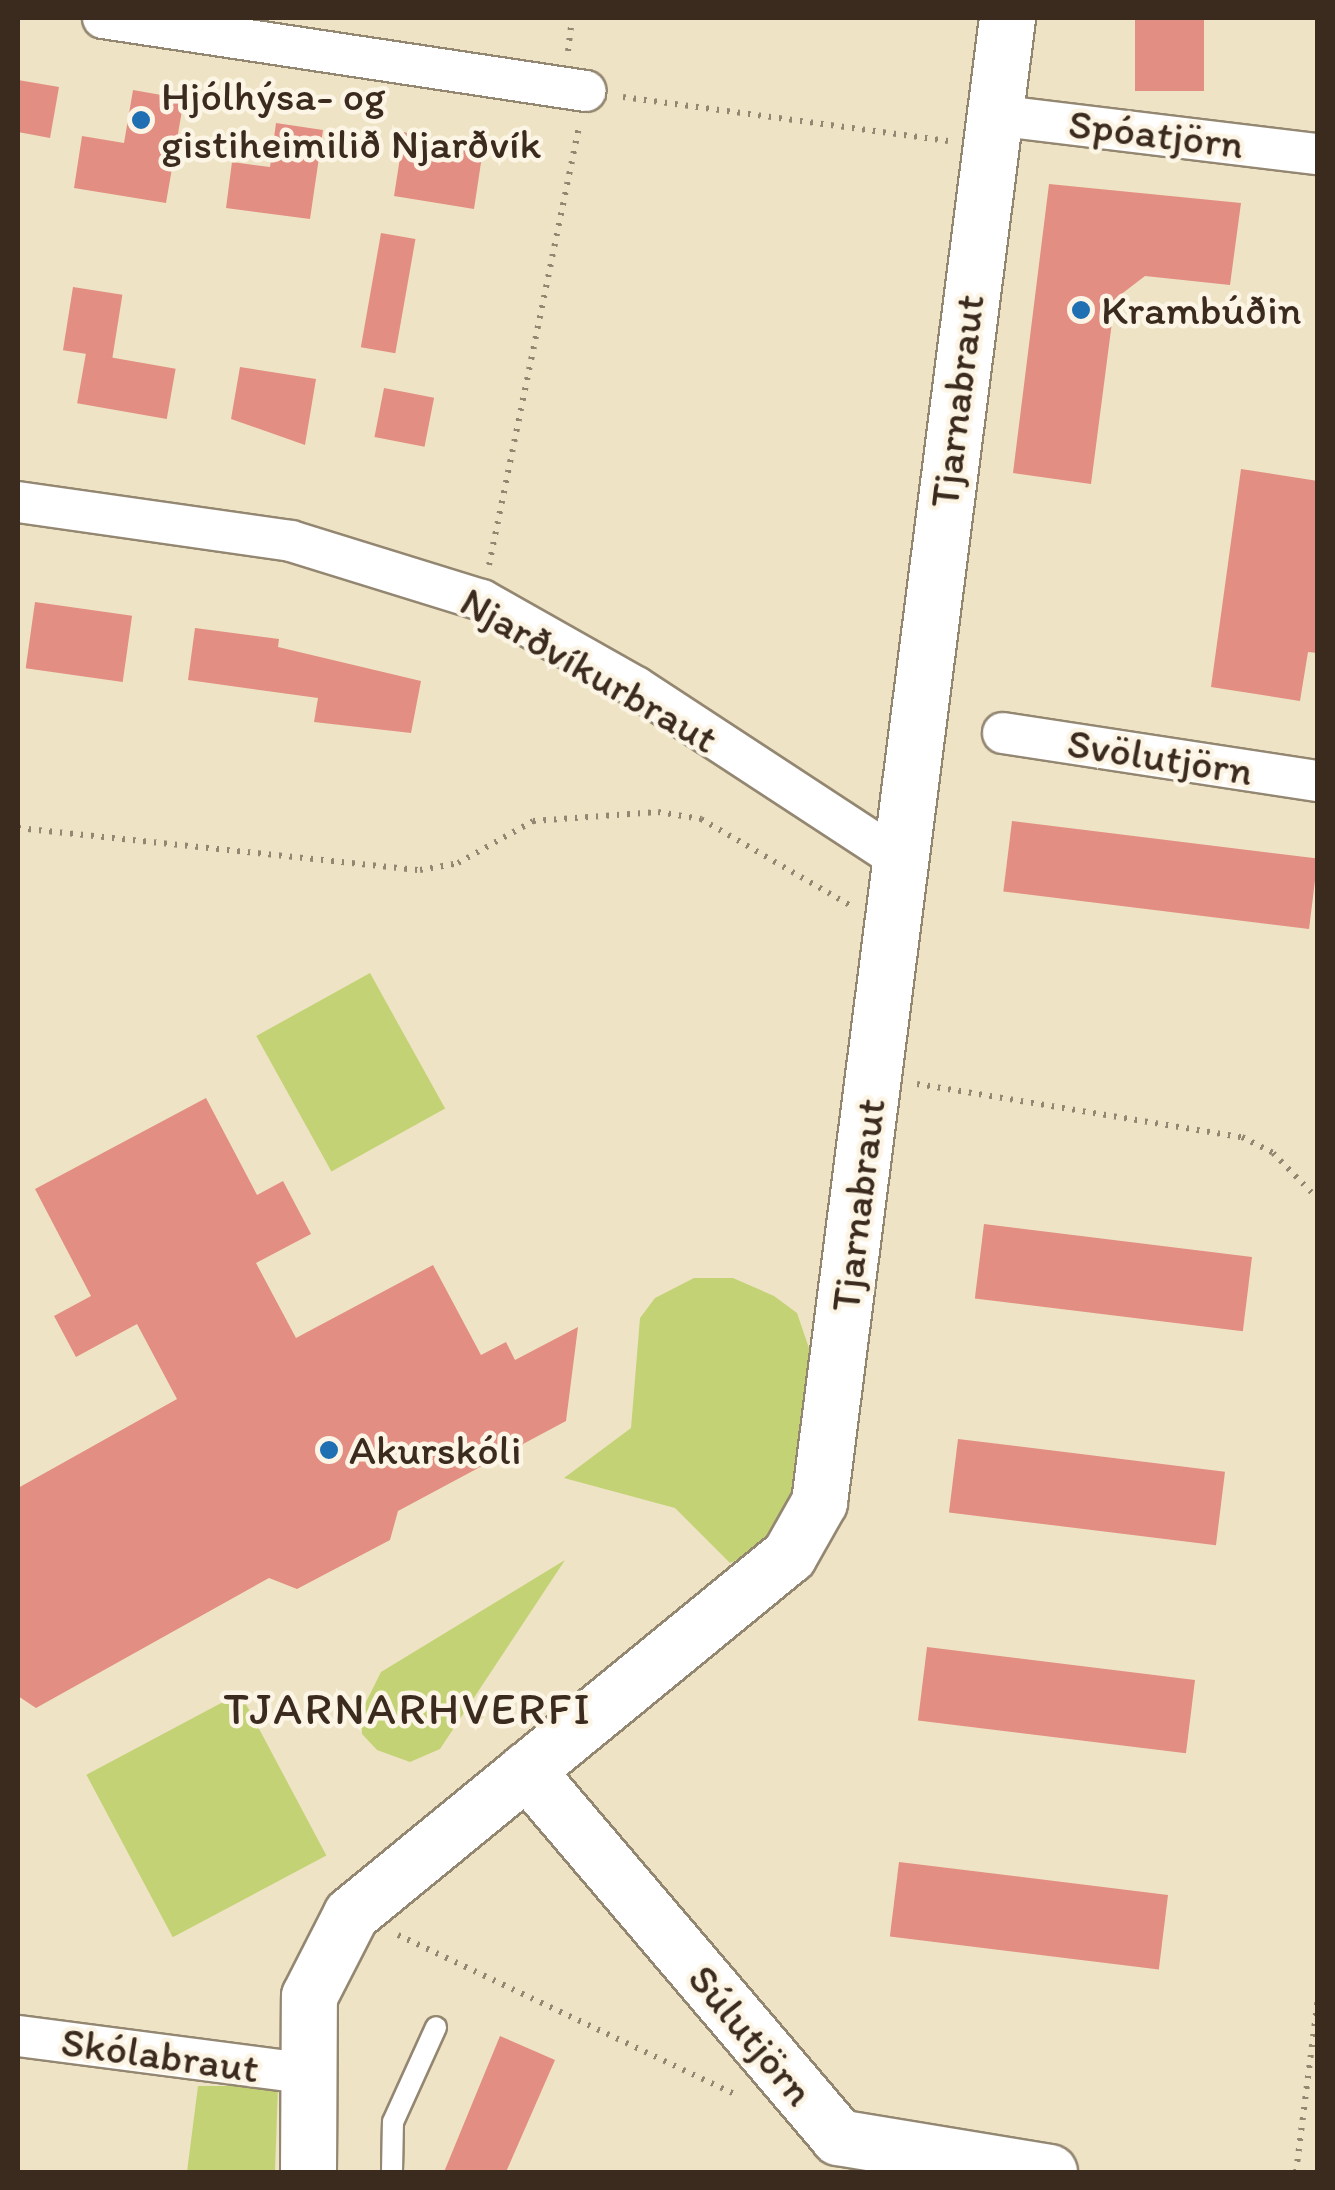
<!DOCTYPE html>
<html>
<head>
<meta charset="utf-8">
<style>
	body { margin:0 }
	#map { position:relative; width:1335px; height:2190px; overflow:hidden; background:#eee4c5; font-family:Itim,sans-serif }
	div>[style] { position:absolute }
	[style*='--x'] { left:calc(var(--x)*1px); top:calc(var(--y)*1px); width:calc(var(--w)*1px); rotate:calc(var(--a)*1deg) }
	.green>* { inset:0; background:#c3d274; transform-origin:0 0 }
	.building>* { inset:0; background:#e38e82; transform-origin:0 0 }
	.path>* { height:6px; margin-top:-3px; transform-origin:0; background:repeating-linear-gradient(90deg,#948772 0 2.5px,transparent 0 10.5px) }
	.roads { filter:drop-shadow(2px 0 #948772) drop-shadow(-2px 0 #948772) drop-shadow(0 2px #948772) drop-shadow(0 -2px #948772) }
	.lane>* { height:20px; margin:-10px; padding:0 10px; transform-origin:10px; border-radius:10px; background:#fff }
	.street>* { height:40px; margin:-20px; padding:0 20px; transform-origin:20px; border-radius:20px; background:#fff }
	.secondary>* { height:55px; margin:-27.5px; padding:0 27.5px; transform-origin:27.5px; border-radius:27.5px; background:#fff }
	.dots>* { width:28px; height:28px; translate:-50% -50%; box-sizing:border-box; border:5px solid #fcf5e5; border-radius:50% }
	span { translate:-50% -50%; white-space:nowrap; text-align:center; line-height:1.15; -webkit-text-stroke:9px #fcf5e5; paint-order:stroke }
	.poi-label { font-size:42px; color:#3b2a1e }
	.left { translate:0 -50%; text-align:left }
	.street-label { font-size:42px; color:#3b2a1e }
	.neighbourhood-label { font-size:45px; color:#3b2a1e; letter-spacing:2.5px }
	.frame { position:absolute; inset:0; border:20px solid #3b2a1e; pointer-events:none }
</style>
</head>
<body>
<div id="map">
	<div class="green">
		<i style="left:370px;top:973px;width:155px;height:130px;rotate:61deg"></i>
		<i style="clip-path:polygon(694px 1278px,733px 1278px,774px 1296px,797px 1313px,811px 1354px,803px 1478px,762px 1548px,730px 1563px,675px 1508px,564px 1478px,631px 1428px,640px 1318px,655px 1298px)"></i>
		<i style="clip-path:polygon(565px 1560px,440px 1749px,410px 1762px,377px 1750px,362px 1734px,361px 1712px,381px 1672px)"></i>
		<i style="left:240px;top:1693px;width:184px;height:174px;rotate:62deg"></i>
		<i style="clip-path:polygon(198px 2086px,278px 2086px,275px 2172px,187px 2172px)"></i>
	</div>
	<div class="building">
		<i style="left:1135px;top:18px;width:69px;height:73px"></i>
		<i style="clip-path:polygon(18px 80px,59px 87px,50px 138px,18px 132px)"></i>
		<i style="clip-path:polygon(133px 90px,184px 99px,166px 203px,74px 188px,82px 136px,124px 143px)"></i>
		<i style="clip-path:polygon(276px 123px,323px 130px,310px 219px,226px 208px,232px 162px,270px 167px)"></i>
		<i style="clip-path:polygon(404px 132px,482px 156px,474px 209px,394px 196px)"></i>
		<i style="clip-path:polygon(1049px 184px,1241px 203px,1230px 285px,1145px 276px,1115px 299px,1091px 484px,1013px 473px)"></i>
		<i style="left:381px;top:233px;width:35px;height:116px;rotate:10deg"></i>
		<i style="left:73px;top:287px;width:50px;height:64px;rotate:9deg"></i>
		<i style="left:86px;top:353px;width:91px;height:51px;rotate:10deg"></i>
		<i style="clip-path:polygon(240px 367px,316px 379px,305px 445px,231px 419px)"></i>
		<i style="left:384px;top:388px;width:51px;height:50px;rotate:11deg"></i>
		<i style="clip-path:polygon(1241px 469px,1318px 481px,1318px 653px,1308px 652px,1300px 701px,1211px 687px)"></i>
		<i style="left:35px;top:602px;width:98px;height:67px;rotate:8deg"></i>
		<i style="clip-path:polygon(195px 628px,279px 639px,278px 647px,421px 681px,411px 733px,314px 722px,318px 698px,188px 680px)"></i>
		<i style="left:1012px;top:821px;width:308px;height:71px;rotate:7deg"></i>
		<i style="clip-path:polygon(206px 1098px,257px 1195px,283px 1181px,311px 1234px,256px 1263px,296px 1338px,433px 1265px,481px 1355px,506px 1342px,515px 1360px,578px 1327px,566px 1421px,398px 1511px,390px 1540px,297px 1589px,269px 1578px,36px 1708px,18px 1696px,18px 1488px,177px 1399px,137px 1324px,76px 1357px,54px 1316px,91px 1296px,35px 1189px)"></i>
		<i style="left:984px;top:1224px;width:270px;height:75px;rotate:7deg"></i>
		<i style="left:958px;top:1439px;width:269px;height:74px;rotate:7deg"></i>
		<i style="left:927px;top:1647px;width:270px;height:74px;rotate:7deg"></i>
		<i style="left:899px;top:1862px;width:271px;height:75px;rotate:7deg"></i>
		<i style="clip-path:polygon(500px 2036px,555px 2060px,506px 2172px,444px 2172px)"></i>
	</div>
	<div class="path">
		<i style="--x:568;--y:51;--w:33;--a:-83"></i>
		<i style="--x:623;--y:97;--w:328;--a:7.7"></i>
		<i style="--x:489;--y:565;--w:447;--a:-78.4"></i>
		<i style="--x:18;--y:828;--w:404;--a:6"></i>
		<i style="--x:420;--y:870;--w:39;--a:-10"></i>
		<i style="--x:458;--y:863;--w:86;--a:-29.2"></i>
		<i style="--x:533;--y:821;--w:125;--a:-4.1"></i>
		<i style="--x:658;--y:812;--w:44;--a:9.2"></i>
		<i style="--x:701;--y:819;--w:173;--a:30.1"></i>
		<i style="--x:917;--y:1084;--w:329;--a:9.3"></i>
		<i style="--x:1242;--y:1137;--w:35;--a:27"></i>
		<i style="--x:1273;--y:1153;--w:64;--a:45.6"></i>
		<i style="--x:398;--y:1935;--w:377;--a:25.3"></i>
		<i style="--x:1296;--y:2172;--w:174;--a:-82.8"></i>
	</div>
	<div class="roads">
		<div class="lane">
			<i style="--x:392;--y:2172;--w:50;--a:-88.9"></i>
			<i style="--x:393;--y:2122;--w:104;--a:-65.6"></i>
		</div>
		<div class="street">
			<i style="--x:103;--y:18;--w:488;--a:8.6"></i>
			<i style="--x:994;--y:115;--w:326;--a:6.9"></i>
			<i style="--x:18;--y:502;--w:276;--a:8.1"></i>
			<i style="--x:291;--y:541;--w:200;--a:17.2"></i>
			<i style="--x:482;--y:600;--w:177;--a:29.5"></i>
			<i style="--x:636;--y:687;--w:314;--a:33.2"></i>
			<i style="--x:1003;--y:733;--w:319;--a:8.7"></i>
			<i style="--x:18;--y:2036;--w:287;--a:7.4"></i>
		</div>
		<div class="secondary">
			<i style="--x:526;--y:1770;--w:482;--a:49.6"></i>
			<i style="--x:838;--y:2137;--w:214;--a:9.4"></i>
			<i style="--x:308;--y:2172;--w:176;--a:-89.7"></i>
			<i style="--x:309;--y:1996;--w:92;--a:-62.9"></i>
			<i style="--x:351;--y:1914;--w:566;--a:-39.34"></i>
			<i style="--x:789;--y:1555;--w:61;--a:-60.5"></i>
			<i style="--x:819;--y:1502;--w:1496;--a:-82.78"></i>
		</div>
	</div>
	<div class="dots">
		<i style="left:141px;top:120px;background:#1f6fb2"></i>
		<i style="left:1081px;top:310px;background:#1f6fb2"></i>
		<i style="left:329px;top:1450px;background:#1f6fb2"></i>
	</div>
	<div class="poi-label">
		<span class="left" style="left:161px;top:120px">Hjólhýsa- og<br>gistiheimilið Njarðvík</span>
		<span class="left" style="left:1101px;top:310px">Krambúðin</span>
		<span class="left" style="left:349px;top:1450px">Akurskóli</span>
	</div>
	<div class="street-label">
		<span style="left:1156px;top:134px;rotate:7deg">Spóatjörn</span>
		<span style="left:957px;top:401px;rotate:-83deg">Tjarnabraut</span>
		<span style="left:589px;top:670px;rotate:30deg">Njarðvíkurbraut</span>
		<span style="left:1160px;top:757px;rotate:9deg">Svölutjörn</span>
		<span style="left:858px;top:1205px;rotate:-83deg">Tjarnabraut</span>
		<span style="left:751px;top:2035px;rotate:50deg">Súlutjörn</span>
		<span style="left:160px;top:2055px;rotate:8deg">Skólabraut</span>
	</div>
	<div class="neighbourhood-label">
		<span style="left:408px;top:1709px">TJARNARHVERFI</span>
	</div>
	<div class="frame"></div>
</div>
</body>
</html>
